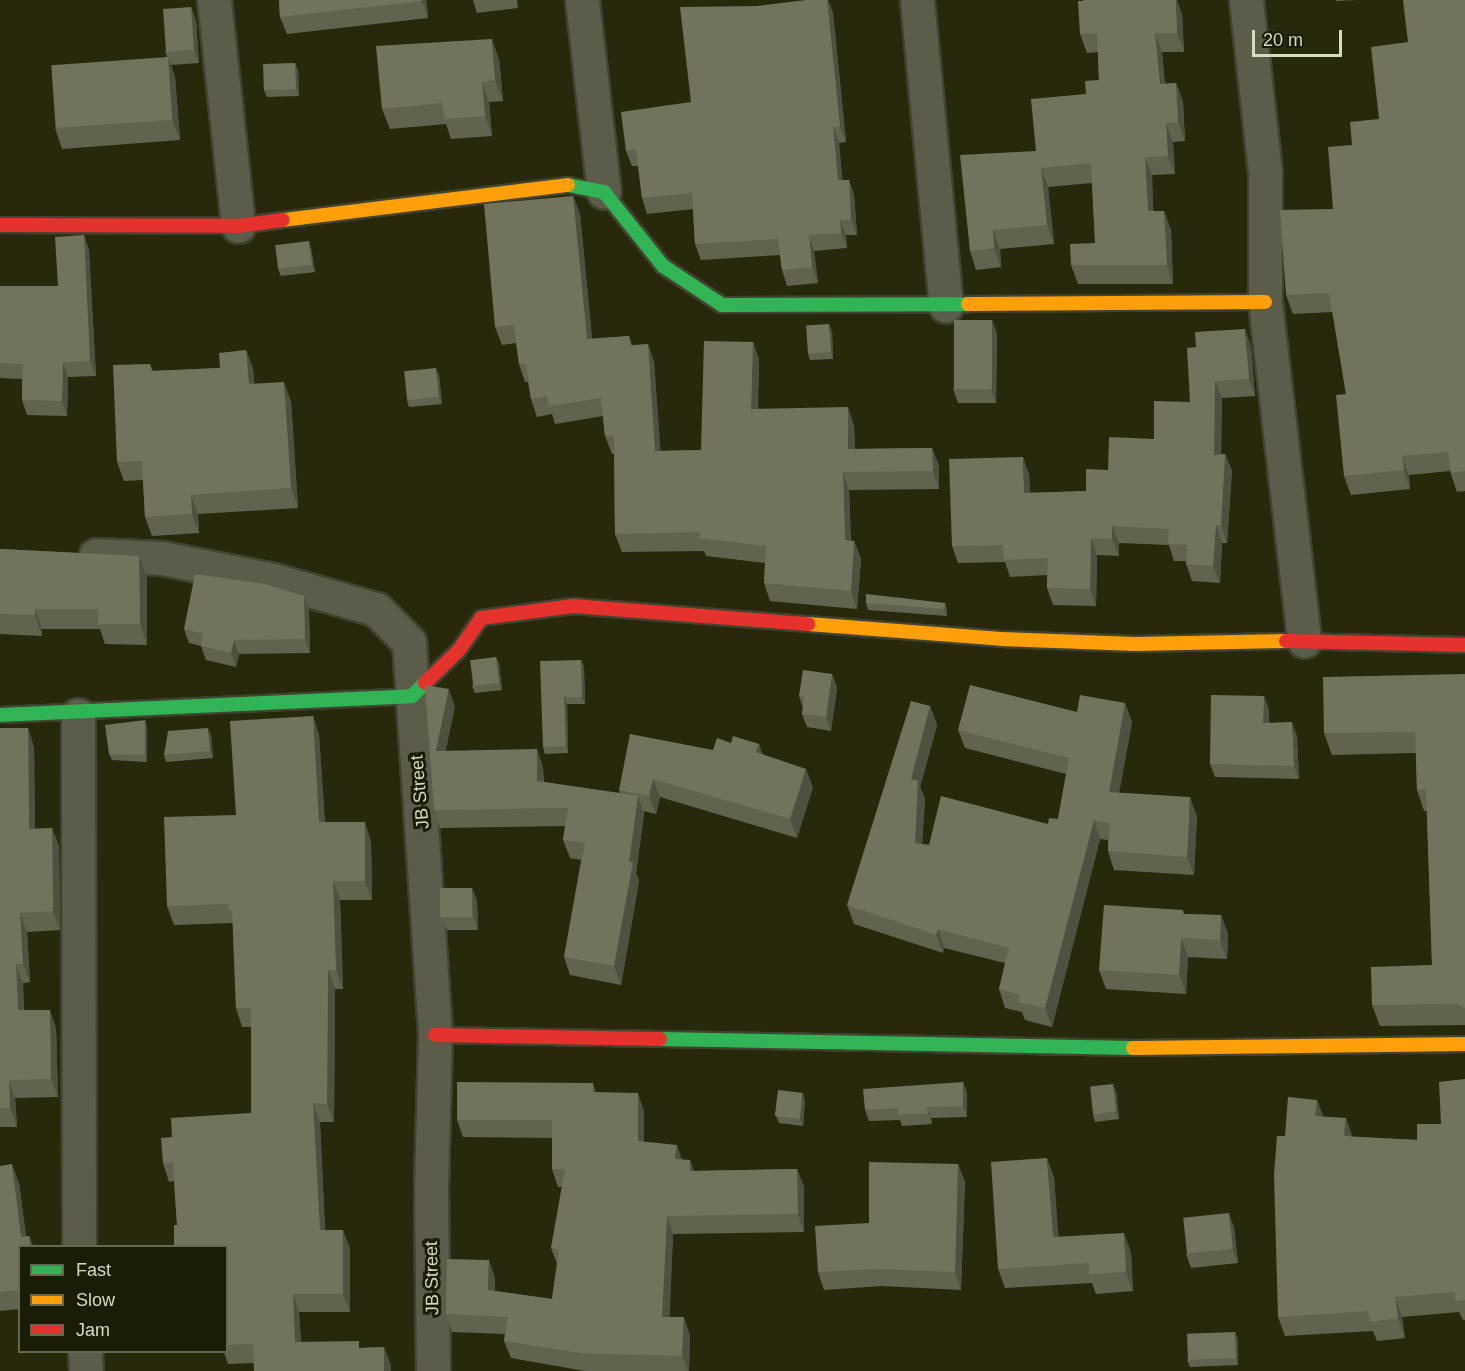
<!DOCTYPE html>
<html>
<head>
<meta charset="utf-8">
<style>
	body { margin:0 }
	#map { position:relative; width:1465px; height:1371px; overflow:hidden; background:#28290c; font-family:Arial,sans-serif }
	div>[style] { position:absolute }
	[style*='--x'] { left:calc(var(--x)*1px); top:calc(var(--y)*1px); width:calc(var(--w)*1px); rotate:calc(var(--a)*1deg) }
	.roads { filter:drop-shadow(2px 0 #41432f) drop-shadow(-2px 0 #41432f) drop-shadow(0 2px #41432f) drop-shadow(0 -2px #41432f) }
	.street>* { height:33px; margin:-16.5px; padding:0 16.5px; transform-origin:16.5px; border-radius:16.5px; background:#5b5d4a }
	.fast>* { height:14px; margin:-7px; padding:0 7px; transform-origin:7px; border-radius:7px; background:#30b455 }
	.slow>* { height:14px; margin:-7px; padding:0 7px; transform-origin:7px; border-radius:7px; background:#ff9f0a }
	.jam>* { height:14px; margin:-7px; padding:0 7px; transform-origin:7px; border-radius:7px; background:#e5322d }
	.wall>* { inset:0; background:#62634f }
	.shaded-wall>* { inset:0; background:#505040 }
	.building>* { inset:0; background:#72735c; transform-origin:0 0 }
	span { translate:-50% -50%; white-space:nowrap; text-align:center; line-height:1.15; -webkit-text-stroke:6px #1a1c07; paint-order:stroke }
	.street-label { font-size:18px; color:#d6dabf }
	.legend { position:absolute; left:18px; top:1245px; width:210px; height:108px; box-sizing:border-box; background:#1a1c07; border:2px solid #656851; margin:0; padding:8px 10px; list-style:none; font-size:18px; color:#d6dabf }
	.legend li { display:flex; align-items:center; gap:12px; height:30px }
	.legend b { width:30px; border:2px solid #656851 }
	.scale { position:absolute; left:1252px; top:30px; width:90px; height:27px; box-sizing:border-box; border:3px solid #d6dabf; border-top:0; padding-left:8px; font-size:18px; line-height:21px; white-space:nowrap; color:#d6dabf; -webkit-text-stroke:4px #1a1c07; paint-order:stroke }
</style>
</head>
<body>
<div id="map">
	<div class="roads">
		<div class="street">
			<i style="--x:214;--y:0;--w:227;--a:83.9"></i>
			<i style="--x:582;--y:0;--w:193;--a:83.5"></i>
			<i style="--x:917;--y:0;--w:307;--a:84.6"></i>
			<i style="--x:1246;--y:0;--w:173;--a:83.7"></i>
			<i style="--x:1265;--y:172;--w:130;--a:90"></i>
			<i style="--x:1265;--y:302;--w:341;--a:83.4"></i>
			<i style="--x:96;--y:555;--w:66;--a:2.6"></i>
			<i style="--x:162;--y:558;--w:114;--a:11.1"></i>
			<i style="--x:274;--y:580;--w:106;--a:15.9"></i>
			<i style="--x:376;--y:609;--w:47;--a:45"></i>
			<i style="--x:409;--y:642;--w:394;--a:86.2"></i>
			<i style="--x:435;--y:1035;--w:153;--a:91.5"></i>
			<i style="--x:431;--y:1188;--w:183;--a:89.4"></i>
			<i style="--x:78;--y:715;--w:531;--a:89.89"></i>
			<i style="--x:85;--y:1352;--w:19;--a:87"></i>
		</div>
		<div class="fast">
			<i style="--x:568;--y:185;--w:37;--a:11"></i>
			<i style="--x:604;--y:192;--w:95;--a:51.4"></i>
			<i style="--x:663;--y:266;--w:71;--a:33.5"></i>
			<i style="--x:722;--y:305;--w:246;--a:-0.2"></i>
			<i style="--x:0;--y:715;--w:412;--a:-2.6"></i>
			<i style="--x:412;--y:696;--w:18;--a:-45"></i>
			<i style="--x:660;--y:1039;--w:473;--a:1.1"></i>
		</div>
		<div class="slow">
			<i style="--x:283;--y:220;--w:287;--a:-7"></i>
			<i style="--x:968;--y:304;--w:297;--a:-0.4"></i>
			<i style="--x:808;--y:624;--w:194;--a:4.4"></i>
			<i style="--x:1001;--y:639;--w:134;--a:2.1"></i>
			<i style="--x:1135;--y:644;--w:151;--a:-1.1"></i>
			<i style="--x:1133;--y:1048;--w:332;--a:-0.7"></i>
		</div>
		<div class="jam">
			<i style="--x:0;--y:225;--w:238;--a:0.2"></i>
			<i style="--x:238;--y:226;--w:45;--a:-7.6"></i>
			<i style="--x:1286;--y:641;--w:179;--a:1.3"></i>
			<i style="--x:425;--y:683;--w:47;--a:-44.1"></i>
			<i style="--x:459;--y:650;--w:39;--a:-55"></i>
			<i style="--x:481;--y:618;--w:93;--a:-7.4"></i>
			<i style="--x:573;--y:606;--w:236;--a:4.4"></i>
			<i style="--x:435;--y:1035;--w:225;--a:1"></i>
		</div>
	</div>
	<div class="wall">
		<i style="clip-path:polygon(279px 0,426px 0,428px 18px,287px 34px,280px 17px)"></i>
		<i style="clip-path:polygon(473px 0,517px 0,518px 8px,477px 13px)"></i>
		<i style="clip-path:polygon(806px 0,828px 0,833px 13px,846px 142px,839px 143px,842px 180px,849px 180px,854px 195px,857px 235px,846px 235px,847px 248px,814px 251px,818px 283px,787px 286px,782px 270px,780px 255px,701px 260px,695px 244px,693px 209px,647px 214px,642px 198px,638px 166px,632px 166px,626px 151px,691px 102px)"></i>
		<i style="clip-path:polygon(1336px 0,1357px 0,1336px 1px)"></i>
		<i style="clip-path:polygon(1465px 0,1465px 491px,1457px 492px,1450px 471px,1409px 475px,1410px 489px,1351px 495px,1344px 476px,1346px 394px,1333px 312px,1293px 314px,1286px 295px,1333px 209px,1352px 145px,1379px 119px,1408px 42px)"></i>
		<i style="clip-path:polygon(191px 7px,196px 21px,199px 63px,171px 65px,175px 77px,180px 140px,62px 149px,55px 128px,167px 57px,165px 52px)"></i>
		<i style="clip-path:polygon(1182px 14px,1184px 52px,1162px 52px,1165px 84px,1176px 83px,1183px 102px,1185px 141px,1173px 142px,1175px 174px,1152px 175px,1153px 211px,1164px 211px,1171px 230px,1173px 284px,1078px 284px,1071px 265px,1095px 243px,1092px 183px,1048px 187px,1054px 244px,1000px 249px,1001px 267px,976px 270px,970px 251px,1036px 151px,1099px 80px,1098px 52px,1087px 53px,1080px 34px)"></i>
		<i style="clip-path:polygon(499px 59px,503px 101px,489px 102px,492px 136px,451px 139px,446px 124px,390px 129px,382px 109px)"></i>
		<i style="clip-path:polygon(295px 63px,298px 70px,299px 96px,267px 97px,264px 90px)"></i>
		<i style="clip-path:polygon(573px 196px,580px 214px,592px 339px,629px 336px,632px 345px,648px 344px,654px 362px,660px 451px,701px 450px,753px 342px,759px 360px,758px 409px,854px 425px,855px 449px,932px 448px,939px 466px,939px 489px,849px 490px,851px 541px,854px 541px,861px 559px,857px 609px,770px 601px,764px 583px,765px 563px,706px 556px,704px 551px,622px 552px,615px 534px,614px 454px,612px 454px,605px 436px,603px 416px,555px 424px,552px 414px,537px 417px,531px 399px,528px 382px,525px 382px,519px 364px,516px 343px,502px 345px,495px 327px)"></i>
		<i style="clip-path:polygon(84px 235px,89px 250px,96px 376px,68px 377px,67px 416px,27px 415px,22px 400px,22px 379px,0 378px,0 286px,58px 286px)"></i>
		<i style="clip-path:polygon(311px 248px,315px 272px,281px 276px,278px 269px)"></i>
		<i style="clip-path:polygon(992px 320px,997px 334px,996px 403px,958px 403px,953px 389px)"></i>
		<i style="clip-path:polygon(832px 331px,833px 359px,810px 360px,808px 353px)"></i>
		<i style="clip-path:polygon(1251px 346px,1255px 396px,1222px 398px,1221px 454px,1225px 454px,1232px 471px,1227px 543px,1222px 543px,1220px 583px,1192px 581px,1186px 564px,1186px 561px,1174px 561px,1169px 545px,1119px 543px,1119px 556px,1097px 555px,1096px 606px,1053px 605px,1047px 588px,1047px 575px,1010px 577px,1005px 562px,958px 563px,952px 546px,1029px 474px,1030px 493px,1086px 491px,1108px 470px,1154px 439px,1190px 402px)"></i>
		<i style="clip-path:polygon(246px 350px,253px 369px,254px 384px,291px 401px,298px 508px,198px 514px,199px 533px,152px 536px,145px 517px,143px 480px,124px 481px,117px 462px,150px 364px,153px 371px,220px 368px)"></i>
		<i style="clip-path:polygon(439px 375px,442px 404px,409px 407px,407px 400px)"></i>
		<i style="clip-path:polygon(0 549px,139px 556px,147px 576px,147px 645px,105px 644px,100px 629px,42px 629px,42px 636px,0 634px)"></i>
		<i style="clip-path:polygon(304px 596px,309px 610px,310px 653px,239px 654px,236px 667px,206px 660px,201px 646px,189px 643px,184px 629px)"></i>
		<i style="clip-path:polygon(866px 603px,945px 603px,947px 610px,947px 616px,868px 610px)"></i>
		<i style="clip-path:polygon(496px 657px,499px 664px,502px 690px,475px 693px,472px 686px)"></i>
		<i style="clip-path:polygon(581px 660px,584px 667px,585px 704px,567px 704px,568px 753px,545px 754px,543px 747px)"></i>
		<i style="clip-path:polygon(832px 674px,837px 688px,831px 731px,807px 727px,802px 714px,803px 708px,799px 696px)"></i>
		<i style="clip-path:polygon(1465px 674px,1465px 1025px,1380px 1026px,1372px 1005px,1432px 965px,1427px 811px,1424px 811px,1417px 790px,1416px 753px,1332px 755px,1324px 733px)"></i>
		<i style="clip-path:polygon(1264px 696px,1269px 710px,1269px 723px,1297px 736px,1299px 779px,1215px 777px,1210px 764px)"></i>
		<i style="clip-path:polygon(1125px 703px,1132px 722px,1119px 793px,1197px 816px,1194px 875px,1114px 870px,1108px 851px,1108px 840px,1100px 839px,1052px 1027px,1025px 1020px,1022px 1012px,1005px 1008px,999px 989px,1005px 963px,944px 948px,943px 953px,854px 924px,847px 905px,930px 706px,937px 725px,920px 787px,925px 799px,922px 844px,929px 845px,1048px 824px,1058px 819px,1066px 774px,965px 748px,958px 730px,1077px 712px)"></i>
		<i style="clip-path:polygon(455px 707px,446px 751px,543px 767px,544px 782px,620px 793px,619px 790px,731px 743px,759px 744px,762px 754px,813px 787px,797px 838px,660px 797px,656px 814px,644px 811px,644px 814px,636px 873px,639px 881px,621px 985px,570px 975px,564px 957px,581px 860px,570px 858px,563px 840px,565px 826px,440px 828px,434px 810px)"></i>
		<i style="clip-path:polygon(313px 716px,319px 735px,325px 822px,371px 841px,372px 900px,340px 900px,343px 989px,335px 989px,334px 1122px,320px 1122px,325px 1230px,350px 1248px,350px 1312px,299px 1312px,301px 1342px,361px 1348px,384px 1347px,391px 1366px,391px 1371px,254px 1371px,254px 1363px,228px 1364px,224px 1352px,226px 1352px,226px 1246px,177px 1225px,174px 1181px,169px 1182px,163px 1163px,172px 1137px,251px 1113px,251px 1027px,242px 1027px,236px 1008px,233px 923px,174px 925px,167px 906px,236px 815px)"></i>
		<i style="clip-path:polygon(145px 720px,147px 727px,147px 762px,112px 760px,109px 754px)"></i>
		<i style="clip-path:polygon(0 728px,28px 728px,34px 747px,35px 829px,52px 828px,59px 846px,60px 930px,27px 932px,30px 982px,23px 983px,24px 1010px,56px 1028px,58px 1097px,15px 1098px,17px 1127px,0 1127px)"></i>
		<i style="clip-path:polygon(211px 735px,213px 758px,166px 762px,164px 755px)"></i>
		<i style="clip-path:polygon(472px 888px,477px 901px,478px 930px,447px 930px,442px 917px)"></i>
		<i style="clip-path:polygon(1183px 910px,1184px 914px,1221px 915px,1228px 934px,1227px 959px,1188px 957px,1186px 994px,1106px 989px,1099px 970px)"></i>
		<i style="clip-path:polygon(1465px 1079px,1465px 1320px,1463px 1320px,1459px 1312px,1402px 1317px,1405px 1338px,1377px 1341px,1373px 1331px,1285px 1336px,1278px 1317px,1285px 1136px,1317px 1100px,1323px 1116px,1353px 1137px,1417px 1140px,1441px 1124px)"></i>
		<i style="clip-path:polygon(963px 1082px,967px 1093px,967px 1117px,931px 1118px,932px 1124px,902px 1126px,900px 1120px,869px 1121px,865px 1110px)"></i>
		<i style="clip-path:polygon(1116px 1091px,1119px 1119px,1095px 1122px,1093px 1115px)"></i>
		<i style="clip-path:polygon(596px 1092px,644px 1111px,644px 1142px,682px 1159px,694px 1171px,797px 1169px,804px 1187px,804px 1232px,673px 1234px,669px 1317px,690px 1335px,689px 1371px,585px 1371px,511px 1358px,504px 1341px,505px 1334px,452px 1332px,446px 1314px,495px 1278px,495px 1291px,552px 1299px,557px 1264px,551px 1248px,562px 1187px,558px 1187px,552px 1169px,552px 1138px,463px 1137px,457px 1120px)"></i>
		<i style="clip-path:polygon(805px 1100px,803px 1126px,779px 1123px,776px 1116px)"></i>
		<i style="clip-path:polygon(958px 1164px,965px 1182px,961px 1290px,882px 1286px,824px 1290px,818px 1272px,869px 1223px)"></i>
		<i style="clip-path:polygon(0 1166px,19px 1183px,26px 1236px,29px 1236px,33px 1246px,20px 1246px,20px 1309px,0 1311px)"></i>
		<i style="clip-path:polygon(1054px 1177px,1058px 1237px,1131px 1252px,1133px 1291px,1096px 1294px,1092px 1283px,1005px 1288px,998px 1269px)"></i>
		<i style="clip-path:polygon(1234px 1227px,1238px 1263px,1191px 1268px,1186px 1254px)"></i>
		<i style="clip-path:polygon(1238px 1339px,1238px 1365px,1190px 1367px,1187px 1360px)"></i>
	</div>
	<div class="shaded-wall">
		<i style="clip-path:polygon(422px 0,426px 0,427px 3px,428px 18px)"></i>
		<i style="clip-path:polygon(827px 0,833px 13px,846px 142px,840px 126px)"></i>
		<i style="clip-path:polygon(1176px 0,1177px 0,1182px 14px,1184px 52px,1177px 33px)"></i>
		<i style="clip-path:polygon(191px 7px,196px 21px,199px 63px,194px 50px)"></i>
		<i style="clip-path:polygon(1155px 33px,1162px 52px,1166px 103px,1160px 84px)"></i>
		<i style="clip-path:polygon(492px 39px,499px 59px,503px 101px,495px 80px)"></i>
		<i style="clip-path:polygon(168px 57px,175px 77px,180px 140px,172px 120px)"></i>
		<i style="clip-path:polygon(295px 63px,298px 70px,299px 96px,296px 89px)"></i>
		<i style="clip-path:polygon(482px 82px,489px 102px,492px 136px,485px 116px)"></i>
		<i style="clip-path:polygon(1176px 83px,1183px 102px,1185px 141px,1178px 122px)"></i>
		<i style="clip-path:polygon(1166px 123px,1173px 142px,1175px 174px,1168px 156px)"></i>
		<i style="clip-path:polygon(833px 127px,839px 143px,844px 196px,838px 180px)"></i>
		<i style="clip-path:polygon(1145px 157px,1152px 175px,1154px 230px,1148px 211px)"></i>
		<i style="clip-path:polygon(1041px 168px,1048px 187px,1054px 244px,1047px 225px)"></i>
		<i style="clip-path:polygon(849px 180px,854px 195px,857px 235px,851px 219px)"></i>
		<i style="clip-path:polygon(573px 196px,580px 214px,594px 357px,587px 339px)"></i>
		<i style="clip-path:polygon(1164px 211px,1171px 230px,1173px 284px,1167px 265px)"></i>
		<i style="clip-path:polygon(840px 220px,846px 235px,847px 248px,841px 233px)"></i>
		<i style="clip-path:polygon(993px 230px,1000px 249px,1001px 267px,994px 248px)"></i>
		<i style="clip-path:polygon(84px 235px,89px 250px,96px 376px,90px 361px)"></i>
		<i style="clip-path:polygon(809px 235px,814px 251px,818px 283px,812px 267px)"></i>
		<i style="clip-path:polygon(309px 241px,311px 248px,315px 272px,312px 265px)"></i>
		<i style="clip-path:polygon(992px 320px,997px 334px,996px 403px,991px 389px)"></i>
		<i style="clip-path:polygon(829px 324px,832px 331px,833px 359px,831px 352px)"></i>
		<i style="clip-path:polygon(1245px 329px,1251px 346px,1255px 396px,1249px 379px)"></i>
		<i style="clip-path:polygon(753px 342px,759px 360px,757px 427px,751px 409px)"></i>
		<i style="clip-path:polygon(648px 344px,654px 362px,662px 469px,655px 451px)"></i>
		<i style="clip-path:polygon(246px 350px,253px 369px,256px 403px,249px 384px)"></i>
		<i style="clip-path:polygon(63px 362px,68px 377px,67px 416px,62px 401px)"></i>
		<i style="clip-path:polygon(436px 368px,439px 375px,442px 404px,439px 397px)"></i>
		<i style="clip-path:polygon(1215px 381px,1222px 398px,1220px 472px,1214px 455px)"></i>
		<i style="clip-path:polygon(284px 382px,291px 401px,298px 508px,291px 488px)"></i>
		<i style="clip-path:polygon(848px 407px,854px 425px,855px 467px,848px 449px)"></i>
		<i style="clip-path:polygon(932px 448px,939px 466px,939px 489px,933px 471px)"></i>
		<i style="clip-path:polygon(1225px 454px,1232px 471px,1227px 543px,1221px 526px)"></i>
		<i style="clip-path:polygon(1402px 456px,1409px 475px,1410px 489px,1404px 470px)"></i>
		<i style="clip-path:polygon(1023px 457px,1029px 474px,1031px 510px,1024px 493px)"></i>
		<i style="clip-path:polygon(843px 472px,849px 490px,851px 558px,845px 540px)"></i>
		<i style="clip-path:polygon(191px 495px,198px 514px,199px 533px,192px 514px)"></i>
		<i style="clip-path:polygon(1216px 525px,1222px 543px,1220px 583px,1213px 566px)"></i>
		<i style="clip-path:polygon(1112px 526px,1119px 543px,1119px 556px,1112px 539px)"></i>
		<i style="clip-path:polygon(1091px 538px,1097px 555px,1096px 606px,1090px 589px)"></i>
		<i style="clip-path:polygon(854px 541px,861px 559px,857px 609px,851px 591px)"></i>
		<i style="clip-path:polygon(139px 556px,147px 576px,147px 645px,140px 624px)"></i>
		<i style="clip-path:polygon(304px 596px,309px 610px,310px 653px,305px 639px)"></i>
		<i style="clip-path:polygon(945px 603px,947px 610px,947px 616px,944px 609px)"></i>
		<i style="clip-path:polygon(35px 609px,42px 629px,42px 636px,35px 615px)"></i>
		<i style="clip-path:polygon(234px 640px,239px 654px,236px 667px,231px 653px)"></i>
		<i style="clip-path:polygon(496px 657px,499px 664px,502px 690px,499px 683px)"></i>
		<i style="clip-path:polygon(581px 660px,584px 667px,585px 704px,582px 697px)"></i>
		<i style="clip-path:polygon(832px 674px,837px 688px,831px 731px,826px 717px)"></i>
		<i style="clip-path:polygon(449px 689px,455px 707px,442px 769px,436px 751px)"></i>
		<i style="clip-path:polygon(1264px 696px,1269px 710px,1268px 737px,1263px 723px)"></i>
		<i style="clip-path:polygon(564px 697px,567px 704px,568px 753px,566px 746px)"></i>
		<i style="clip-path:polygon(1125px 703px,1132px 722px,1116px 810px,1109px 792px)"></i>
		<i style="clip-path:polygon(930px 706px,937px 725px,920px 787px,925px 799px,921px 862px,915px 843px,911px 779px)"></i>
		<i style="clip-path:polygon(313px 716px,319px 735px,326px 841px,319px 822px)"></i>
		<i style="clip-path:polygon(145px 720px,147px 727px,147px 762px,145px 755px)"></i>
		<i style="clip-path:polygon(1292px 722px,1297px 736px,1299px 779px,1294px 766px)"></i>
		<i style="clip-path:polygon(28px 728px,34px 747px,35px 848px,29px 829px)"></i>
		<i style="clip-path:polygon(208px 728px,211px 735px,213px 758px,210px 751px)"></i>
		<i style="clip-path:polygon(759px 744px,765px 762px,756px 752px)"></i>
		<i style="clip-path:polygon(537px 749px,543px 767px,544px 799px,537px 781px)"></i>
		<i style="clip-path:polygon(806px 769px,813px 787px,797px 838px,790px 819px)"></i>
		<i style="clip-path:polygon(653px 779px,660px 797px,656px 814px,649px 796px)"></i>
		<i style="clip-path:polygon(638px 796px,644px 814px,636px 873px,639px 881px,621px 985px,614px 966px)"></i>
		<i style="clip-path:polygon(1190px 797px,1197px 816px,1194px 875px,1187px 857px)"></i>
		<i style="clip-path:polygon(1094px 820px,1100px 839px,1052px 1027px,1045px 1008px)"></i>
		<i style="clip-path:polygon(365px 822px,371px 841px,372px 900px,365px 881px)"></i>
		<i style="clip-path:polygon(52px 828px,59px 846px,60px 930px,53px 911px)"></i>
		<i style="clip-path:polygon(333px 881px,340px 900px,343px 989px,336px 970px)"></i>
		<i style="clip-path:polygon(472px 888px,477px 901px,478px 930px,473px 916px)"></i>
		<i style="clip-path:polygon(20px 913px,27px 932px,30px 982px,23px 964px)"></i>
		<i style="clip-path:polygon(1221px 915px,1228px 934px,1227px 959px,1220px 940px)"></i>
		<i style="clip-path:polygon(938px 929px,944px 948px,943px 953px,936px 935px)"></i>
		<i style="clip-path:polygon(1181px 938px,1188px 957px,1186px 994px,1179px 975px)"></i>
		<i style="clip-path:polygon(16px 964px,23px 983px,24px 1029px,18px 1010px)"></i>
		<i style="clip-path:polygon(328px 970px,335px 989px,334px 1122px,327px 1104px)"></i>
		<i style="clip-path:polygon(50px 1010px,56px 1028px,58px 1097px,51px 1079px)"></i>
		<i style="clip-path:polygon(9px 1080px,15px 1098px,17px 1127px,10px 1108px)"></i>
		<i style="clip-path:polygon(963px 1082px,967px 1093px,967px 1117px,963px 1106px)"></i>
		<i style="clip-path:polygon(593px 1083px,599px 1101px,593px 1092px)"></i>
		<i style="clip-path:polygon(1113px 1084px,1116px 1091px,1119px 1119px,1116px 1112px)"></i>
		<i style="clip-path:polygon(638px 1093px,644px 1111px,644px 1159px,638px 1141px)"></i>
		<i style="clip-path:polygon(803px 1093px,805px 1100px,803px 1126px,800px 1119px)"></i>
		<i style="clip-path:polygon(1317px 1100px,1324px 1119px,1315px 1116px)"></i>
		<i style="clip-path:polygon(313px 1103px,320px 1122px,326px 1248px,320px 1230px)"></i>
		<i style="clip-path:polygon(927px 1107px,931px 1118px,932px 1124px,928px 1113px)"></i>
		<i style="clip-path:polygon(1346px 1118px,1353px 1138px,1344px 1136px)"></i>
		<i style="clip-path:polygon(677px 1145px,683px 1163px,675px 1159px)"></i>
		<i style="clip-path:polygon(1047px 1158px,1054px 1177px,1060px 1256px,1053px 1237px)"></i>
		<i style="clip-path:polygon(690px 1160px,697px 1178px,690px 1171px)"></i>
		<i style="clip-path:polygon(12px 1164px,19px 1183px,27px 1246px,21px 1237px)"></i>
		<i style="clip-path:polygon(958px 1164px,965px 1182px,961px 1290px,955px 1272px)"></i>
		<i style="clip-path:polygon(797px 1169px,804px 1187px,804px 1232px,798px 1214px)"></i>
		<i style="clip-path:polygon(1229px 1213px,1234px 1227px,1238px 1263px,1233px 1249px)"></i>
		<i style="clip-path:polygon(667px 1216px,673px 1234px,669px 1335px,662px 1317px)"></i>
		<i style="clip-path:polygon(343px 1230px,350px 1248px,350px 1312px,343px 1294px)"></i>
		<i style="clip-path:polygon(1124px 1233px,1131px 1252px,1133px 1291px,1126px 1272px)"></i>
		<i style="clip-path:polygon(29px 1236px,33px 1246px,30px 1246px)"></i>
		<i style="clip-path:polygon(489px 1260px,495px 1278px,494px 1307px,488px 1290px)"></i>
		<i style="clip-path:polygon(293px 1294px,299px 1312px,302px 1361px,295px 1342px)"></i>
		<i style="clip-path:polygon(1395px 1297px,1402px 1317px,1405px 1338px,1398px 1318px)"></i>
		<i style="clip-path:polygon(684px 1317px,690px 1335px,689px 1371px,688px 1371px,682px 1356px)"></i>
		<i style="clip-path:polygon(1235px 1332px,1238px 1339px,1238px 1365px,1236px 1358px)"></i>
		<i style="clip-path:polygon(384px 1347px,391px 1366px,391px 1371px,384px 1371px)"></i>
	</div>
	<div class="building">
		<i style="clip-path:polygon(279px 0,422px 0,422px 1px,280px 17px)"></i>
		<i style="clip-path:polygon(806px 0,827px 0,840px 126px,833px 127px,838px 180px,849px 180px,851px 219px,840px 220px,841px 233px,809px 235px,812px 267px,782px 270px,778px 239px,695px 244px,692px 193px,642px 198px,636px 149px,626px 151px,621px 112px,691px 102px,680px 7px,757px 6px)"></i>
		<i style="clip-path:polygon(1083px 0,1176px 0,1177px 33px,1155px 33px,1160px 84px,1176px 83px,1178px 122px,1166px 123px,1168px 156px,1145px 157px,1148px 211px,1164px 211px,1167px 265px,1071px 265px,1070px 244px,1095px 243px,1091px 163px,1041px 168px,1047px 225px,993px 230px,994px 248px,970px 251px,960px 155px,1036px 151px,1031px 99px,1086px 94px,1085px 81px,1099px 80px,1097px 33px,1080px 34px,1078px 1px,1083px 1px)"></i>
		<i style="clip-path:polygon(1403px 0,1465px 0,1465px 471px,1451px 473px,1448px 452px,1402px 456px,1404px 470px,1344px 476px,1336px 395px,1346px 394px,1329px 293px,1286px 295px,1280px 210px,1333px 209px,1328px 147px,1352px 145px,1350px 122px,1379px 119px,1371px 47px,1408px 42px)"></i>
		<i style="left:191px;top:7px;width:43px;height:28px;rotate:86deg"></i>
		<i style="clip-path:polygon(492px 39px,495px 80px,482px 82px,485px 116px,444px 119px,442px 103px,382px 109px,376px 46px)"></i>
		<i style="left:168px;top:57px;width:63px;height:117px;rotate:86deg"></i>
		<i style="left:295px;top:63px;width:26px;height:32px;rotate:88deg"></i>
		<i style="clip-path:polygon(573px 196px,587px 339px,629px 336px,630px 346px,648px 344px,655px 451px,701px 450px,704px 341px,753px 342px,751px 409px,848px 407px,848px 449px,932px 448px,933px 471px,843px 472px,845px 540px,854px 541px,851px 591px,764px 583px,766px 546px,699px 538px,700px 532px,615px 534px,614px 435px,605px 436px,601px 398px,549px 406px,547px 396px,531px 399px,526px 364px,519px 364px,514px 325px,495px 327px,484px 204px)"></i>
		<i style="clip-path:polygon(84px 235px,90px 361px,63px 362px,62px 401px,22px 400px,23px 364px,0 363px,0 286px,58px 286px,55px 237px)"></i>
		<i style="left:309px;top:241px;width:24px;height:34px;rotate:83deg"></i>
		<i style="left:954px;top:320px;width:38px;height:69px"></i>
		<i style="left:829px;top:324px;width:28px;height:23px;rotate:86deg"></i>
		<i style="clip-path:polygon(1245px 329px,1249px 379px,1215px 381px,1214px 455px,1225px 454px,1221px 526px,1216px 525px,1213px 566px,1186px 564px,1187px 545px,1168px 544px,1169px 529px,1112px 526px,1112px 539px,1091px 538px,1090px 589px,1047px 588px,1048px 558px,1004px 560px,1003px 545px,952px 546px,949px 459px,1023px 457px,1024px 493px,1086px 491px,1086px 469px,1108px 470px,1109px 437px,1154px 439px,1154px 401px,1190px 402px,1187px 348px,1196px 347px,1195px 332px)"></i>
		<i style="clip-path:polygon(246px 350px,249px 384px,284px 382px,291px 488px,191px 495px,192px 514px,145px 517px,142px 461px,117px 462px,113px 365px,150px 364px,151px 371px,220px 368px,219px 353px)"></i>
		<i style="left:436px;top:368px;width:29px;height:32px;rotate:84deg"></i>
		<i style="clip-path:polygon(0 549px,139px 556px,140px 624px,98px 624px,98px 609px,35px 609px,35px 615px,0 614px)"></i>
		<i style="clip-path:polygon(195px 574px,265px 584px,304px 596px,305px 639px,234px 640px,231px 653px,201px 646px,203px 634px,184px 629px)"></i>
		<i style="clip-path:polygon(866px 594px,945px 603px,944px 609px,866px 603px)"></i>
		<i style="left:496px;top:657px;width:26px;height:26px;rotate:83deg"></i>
		<i style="clip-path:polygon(581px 660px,582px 697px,564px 697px,566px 746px,543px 747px,540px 661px)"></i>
		<i style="clip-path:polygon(803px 670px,832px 674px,826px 717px,802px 714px,804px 697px,799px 696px)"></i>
		<i style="clip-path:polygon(1465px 674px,1465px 1008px,1457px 1004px,1372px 1005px,1371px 967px,1432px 965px,1426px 789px,1417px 790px,1415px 732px,1324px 733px,1323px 677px)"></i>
		<i style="clip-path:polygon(425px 685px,449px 689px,436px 751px,537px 749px,537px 781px,638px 796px,629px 862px,633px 862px,614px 966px,564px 957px,585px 843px,563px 840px,568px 808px,434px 810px)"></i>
		<i style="clip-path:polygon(970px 685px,1077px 712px,1080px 695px,1125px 703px,1109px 792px,1190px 797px,1187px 857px,1108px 851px,1110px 823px,1094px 820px,1045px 1008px,1018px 1002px,1020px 995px,999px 989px,1009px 948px,938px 929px,936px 935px,847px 905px,911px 701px,930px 706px,911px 779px,918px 781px,915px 843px,929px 845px,941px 796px,1048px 824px,1049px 818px,1058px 819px,1069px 758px,958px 730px)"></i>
		<i style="clip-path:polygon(1211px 695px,1264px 696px,1263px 723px,1292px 722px,1294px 766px,1210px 764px)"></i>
		<i style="clip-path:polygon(313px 716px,319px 822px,365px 822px,365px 881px,333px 881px,336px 970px,328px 970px,327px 1104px,313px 1103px,320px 1230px,343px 1230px,343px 1294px,293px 1294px,295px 1342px,359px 1341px,359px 1348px,384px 1347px,384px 1371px,254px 1371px,253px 1344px,226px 1345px,226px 1246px,174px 1246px,174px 1225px,177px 1225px,173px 1162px,163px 1163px,161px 1138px,172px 1137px,171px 1118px,251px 1113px,251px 1008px,236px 1008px,232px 910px,228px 910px,229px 904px,167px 906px,164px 817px,236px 815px,230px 721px)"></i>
		<i style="clip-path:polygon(145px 720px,145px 755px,109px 754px,105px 725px)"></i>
		<i style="clip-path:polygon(0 728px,28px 728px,29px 829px,52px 828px,53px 911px,20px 913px,23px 964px,16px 964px,18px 1010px,50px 1010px,51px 1079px,9px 1080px,10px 1108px,0 1108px)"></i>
		<i style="clip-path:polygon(208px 728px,210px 751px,164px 755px,168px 731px)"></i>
		<i style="clip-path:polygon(630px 734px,713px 750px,717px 738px,731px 743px,733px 736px,759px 744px,756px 752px,806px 769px,790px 819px,653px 779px,649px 796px,619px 790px)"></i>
		<i style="left:440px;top:888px;width:32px;height:29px"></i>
		<i style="clip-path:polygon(1104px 905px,1183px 910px,1183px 914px,1221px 915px,1220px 940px,1181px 938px,1179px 975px,1099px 970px)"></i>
		<i style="clip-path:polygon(1465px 1079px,1465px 1300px,1455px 1301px,1455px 1292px,1395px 1297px,1398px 1318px,1370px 1322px,1368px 1311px,1278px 1317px,1274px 1175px,1277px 1136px,1285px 1136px,1288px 1097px,1317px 1100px,1315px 1116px,1346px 1118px,1344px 1136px,1417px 1140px,1417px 1124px,1441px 1124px,1439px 1082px)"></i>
		<i style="clip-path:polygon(457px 1082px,593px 1083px,593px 1092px,638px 1093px,638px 1141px,677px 1145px,675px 1159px,690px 1160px,690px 1171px,797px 1169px,798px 1214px,667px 1216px,662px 1317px,684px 1317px,682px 1356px,581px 1353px,504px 1341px,508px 1317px,446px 1314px,447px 1259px,489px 1260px,488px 1290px,552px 1299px,559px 1250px,551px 1248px,565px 1169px,552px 1169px,552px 1120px,457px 1120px)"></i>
		<i style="clip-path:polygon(963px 1082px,963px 1106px,927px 1107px,928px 1113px,898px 1115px,898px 1108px,865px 1110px,863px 1089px)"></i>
		<i style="left:1113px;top:1084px;width:28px;height:23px;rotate:84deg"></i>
		<i style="left:778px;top:1090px;width:25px;height:26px;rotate:7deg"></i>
		<i style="clip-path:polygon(1047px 1158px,1053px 1237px,1124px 1233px,1126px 1272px,1089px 1274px,1089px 1263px,998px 1269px,991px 1162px)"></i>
		<i style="clip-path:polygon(869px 1162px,958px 1164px,955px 1272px,875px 1269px,818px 1272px,815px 1226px,869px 1223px)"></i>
		<i style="clip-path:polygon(12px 1164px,21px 1237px,29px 1236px,30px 1246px,20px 1246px,20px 1290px,0 1292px,0 1166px)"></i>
		<i style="left:1229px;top:1213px;width:36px;height:46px;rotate:84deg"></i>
		<i style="left:1235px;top:1332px;width:26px;height:48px;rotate:88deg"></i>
	</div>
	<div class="street-label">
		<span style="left:420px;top:792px;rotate:-95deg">JB Street</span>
		<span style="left:432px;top:1278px;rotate:-91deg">JB Street</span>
	</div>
	<ul class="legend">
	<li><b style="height:8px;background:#30b455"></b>Fast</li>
	<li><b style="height:8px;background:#ff9f0a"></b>Slow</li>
	<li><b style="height:8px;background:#e5322d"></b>Jam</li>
	</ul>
	<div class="scale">20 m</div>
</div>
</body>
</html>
